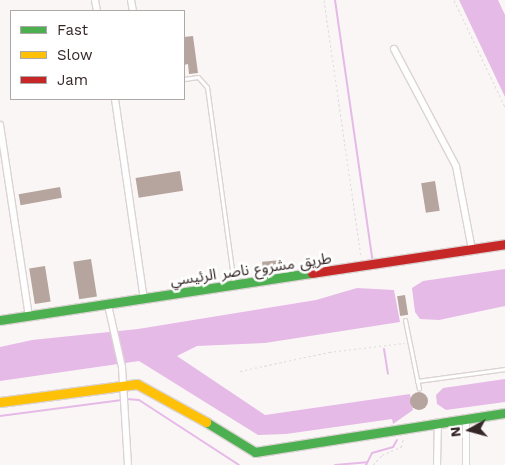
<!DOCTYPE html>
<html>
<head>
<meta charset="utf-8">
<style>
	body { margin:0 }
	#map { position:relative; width:505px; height:465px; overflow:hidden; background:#fbf6f6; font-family:"Work Sans","Noto Sans Arabic",sans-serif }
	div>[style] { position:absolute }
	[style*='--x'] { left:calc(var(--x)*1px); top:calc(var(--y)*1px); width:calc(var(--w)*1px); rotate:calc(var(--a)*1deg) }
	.water>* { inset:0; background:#e5bae7 }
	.stream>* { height:2px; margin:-1px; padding:0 1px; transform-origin:1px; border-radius:1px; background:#e5bae7 }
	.building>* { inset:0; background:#b6a59e; transform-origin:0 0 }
	.round { border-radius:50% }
	.path>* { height:1px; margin-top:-0.5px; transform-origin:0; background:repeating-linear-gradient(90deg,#dedcdc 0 2.5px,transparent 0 5px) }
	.roads { filter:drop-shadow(1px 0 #dcd3d3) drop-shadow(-1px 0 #dcd3d3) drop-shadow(0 1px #dcd3d3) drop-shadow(0 -1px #dcd3d3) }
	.lane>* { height:3px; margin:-1.5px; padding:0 1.5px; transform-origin:1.5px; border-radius:1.5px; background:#fefefe }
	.street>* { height:6px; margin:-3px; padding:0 3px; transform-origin:3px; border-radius:3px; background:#fefefe }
	.fast>* { height:9px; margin:-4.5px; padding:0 4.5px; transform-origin:4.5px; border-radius:4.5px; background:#4caf50 }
	.slow>* { height:9px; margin:-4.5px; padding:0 4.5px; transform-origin:4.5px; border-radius:4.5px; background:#ffc107 }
	.jam>* { height:9px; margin:-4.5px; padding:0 4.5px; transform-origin:4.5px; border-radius:4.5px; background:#c62828 }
	span { translate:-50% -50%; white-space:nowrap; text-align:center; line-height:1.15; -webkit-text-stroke:5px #fff; paint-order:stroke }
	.street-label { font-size:15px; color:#352626 }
	.legend { position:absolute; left:10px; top:10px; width:175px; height:90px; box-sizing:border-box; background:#fff; border:1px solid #aea8a8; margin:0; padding:6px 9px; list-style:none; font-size:15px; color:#352626 }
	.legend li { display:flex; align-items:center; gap:10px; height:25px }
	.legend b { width:25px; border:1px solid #aea8a8 }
	.north { position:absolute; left:445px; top:405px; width:50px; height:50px; -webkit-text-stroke:4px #fff; paint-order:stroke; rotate:263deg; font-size:14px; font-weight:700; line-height:20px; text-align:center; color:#352626 }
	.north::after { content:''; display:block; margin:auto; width:18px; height:22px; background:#352626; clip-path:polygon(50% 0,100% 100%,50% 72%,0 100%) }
</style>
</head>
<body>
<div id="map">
	<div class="water">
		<i style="clip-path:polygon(459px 0,498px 0,505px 15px,505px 97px)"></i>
		<i style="clip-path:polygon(505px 269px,505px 306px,439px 320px,420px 319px,415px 312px,412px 288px,423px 281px)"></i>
		<i style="clip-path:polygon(357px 288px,394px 290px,400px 322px,265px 343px,197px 346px,177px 356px,265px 415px,410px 394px,413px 410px,393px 424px,392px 419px,286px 434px,258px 435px,139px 361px,0 381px,0 347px,32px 340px,138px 329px,316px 300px)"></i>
		<i style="clip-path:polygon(505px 379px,505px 402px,446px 410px,437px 404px,436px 395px,443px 388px)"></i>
	</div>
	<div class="stream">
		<i style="--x:335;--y:0;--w:261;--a:81.8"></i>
		<i style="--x:384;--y:349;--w:25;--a:81"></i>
		<i style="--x:126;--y:399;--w:13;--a:4"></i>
		<i style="--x:139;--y:400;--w:119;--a:33"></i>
		<i style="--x:0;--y:416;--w:123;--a:-7.5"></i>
		<i style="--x:335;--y:465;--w:32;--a:-5"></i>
		<i style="--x:366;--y:465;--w:13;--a:-63"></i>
		<i style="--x:372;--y:453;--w:22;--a:-16"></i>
		<i style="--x:393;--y:447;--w:8;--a:-60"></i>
	</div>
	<div class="building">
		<i style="clip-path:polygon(193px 36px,198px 73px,189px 74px,188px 64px,184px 65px,184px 37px)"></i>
		<i style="left:180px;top:171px;width:20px;height:45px;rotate:81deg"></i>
		<i style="left:435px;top:181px;width:30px;height:14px;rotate:81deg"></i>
		<i style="left:60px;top:187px;width:11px;height:42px;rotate:80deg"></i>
		<i style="left:91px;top:259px;width:38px;height:18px;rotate:81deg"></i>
		<i style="left:282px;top:260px;width:11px;height:20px;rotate:85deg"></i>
		<i style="left:45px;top:266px;width:36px;height:16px;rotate:81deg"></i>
		<i style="left:405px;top:295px;width:20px;height:8px;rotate:81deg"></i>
		<i class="round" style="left:410px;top:392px;width:18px;height:18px"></i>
	</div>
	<div class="path">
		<i style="--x:324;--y:0;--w:260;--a:81.8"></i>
		<i style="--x:454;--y:0;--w:119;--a:64.5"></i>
		<i style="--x:240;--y:371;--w:91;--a:-12.1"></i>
		<i style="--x:329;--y:352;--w:76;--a:-6.8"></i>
		<i style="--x:373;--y:465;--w:13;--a:-48"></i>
		<i style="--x:382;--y:455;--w:21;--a:-23"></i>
		<i style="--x:401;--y:447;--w:10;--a:-73"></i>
	</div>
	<div class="roads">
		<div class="lane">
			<i style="--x:184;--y:79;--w:14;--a:-8"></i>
			<i style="--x:198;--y:77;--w:13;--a:48"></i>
			<i style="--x:207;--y:87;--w:199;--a:82.2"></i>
			<i style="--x:405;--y:320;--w:70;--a:78.5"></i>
			<i style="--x:417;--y:381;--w:89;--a:-7.8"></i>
		</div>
		<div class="street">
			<i style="--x:95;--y:0;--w:11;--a:80"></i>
			<i style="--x:131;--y:0;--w:11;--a:80"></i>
			<i style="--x:394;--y:49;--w:132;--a:62.1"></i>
			<i style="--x:456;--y:166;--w:86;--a:79.2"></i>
			<i style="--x:115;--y:99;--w:203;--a:81.8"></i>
			<i style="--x:0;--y:125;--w:193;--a:81.4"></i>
			<i style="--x:108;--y:305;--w:64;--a:77.3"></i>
			<i style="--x:122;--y:367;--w:98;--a:86.5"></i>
			<i style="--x:466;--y:418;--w:47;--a:90"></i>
			<i style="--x:437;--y:465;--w:43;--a:-88.7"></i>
		</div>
		<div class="fast">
			<i style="--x:0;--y:320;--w:316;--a:-8.6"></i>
			<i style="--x:206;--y:422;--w:57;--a:31.5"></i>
			<i style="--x:255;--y:452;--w:253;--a:-8.9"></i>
		</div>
		<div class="slow">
			<i style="--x:0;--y:402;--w:138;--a:-7.5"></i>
			<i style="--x:137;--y:384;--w:79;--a:28.8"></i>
		</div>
		<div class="jam">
			<i style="--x:312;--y:273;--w:195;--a:-8.5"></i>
		</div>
	</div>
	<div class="street-label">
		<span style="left:251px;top:270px;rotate:-8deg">طريق مشروع ناصر الرئيسي</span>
	</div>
	<ul class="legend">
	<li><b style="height:6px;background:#4caf50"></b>Fast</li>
	<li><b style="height:6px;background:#ffc107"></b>Slow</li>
	<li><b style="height:6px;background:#c62828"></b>Jam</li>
	</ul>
	<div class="north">N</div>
</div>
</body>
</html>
